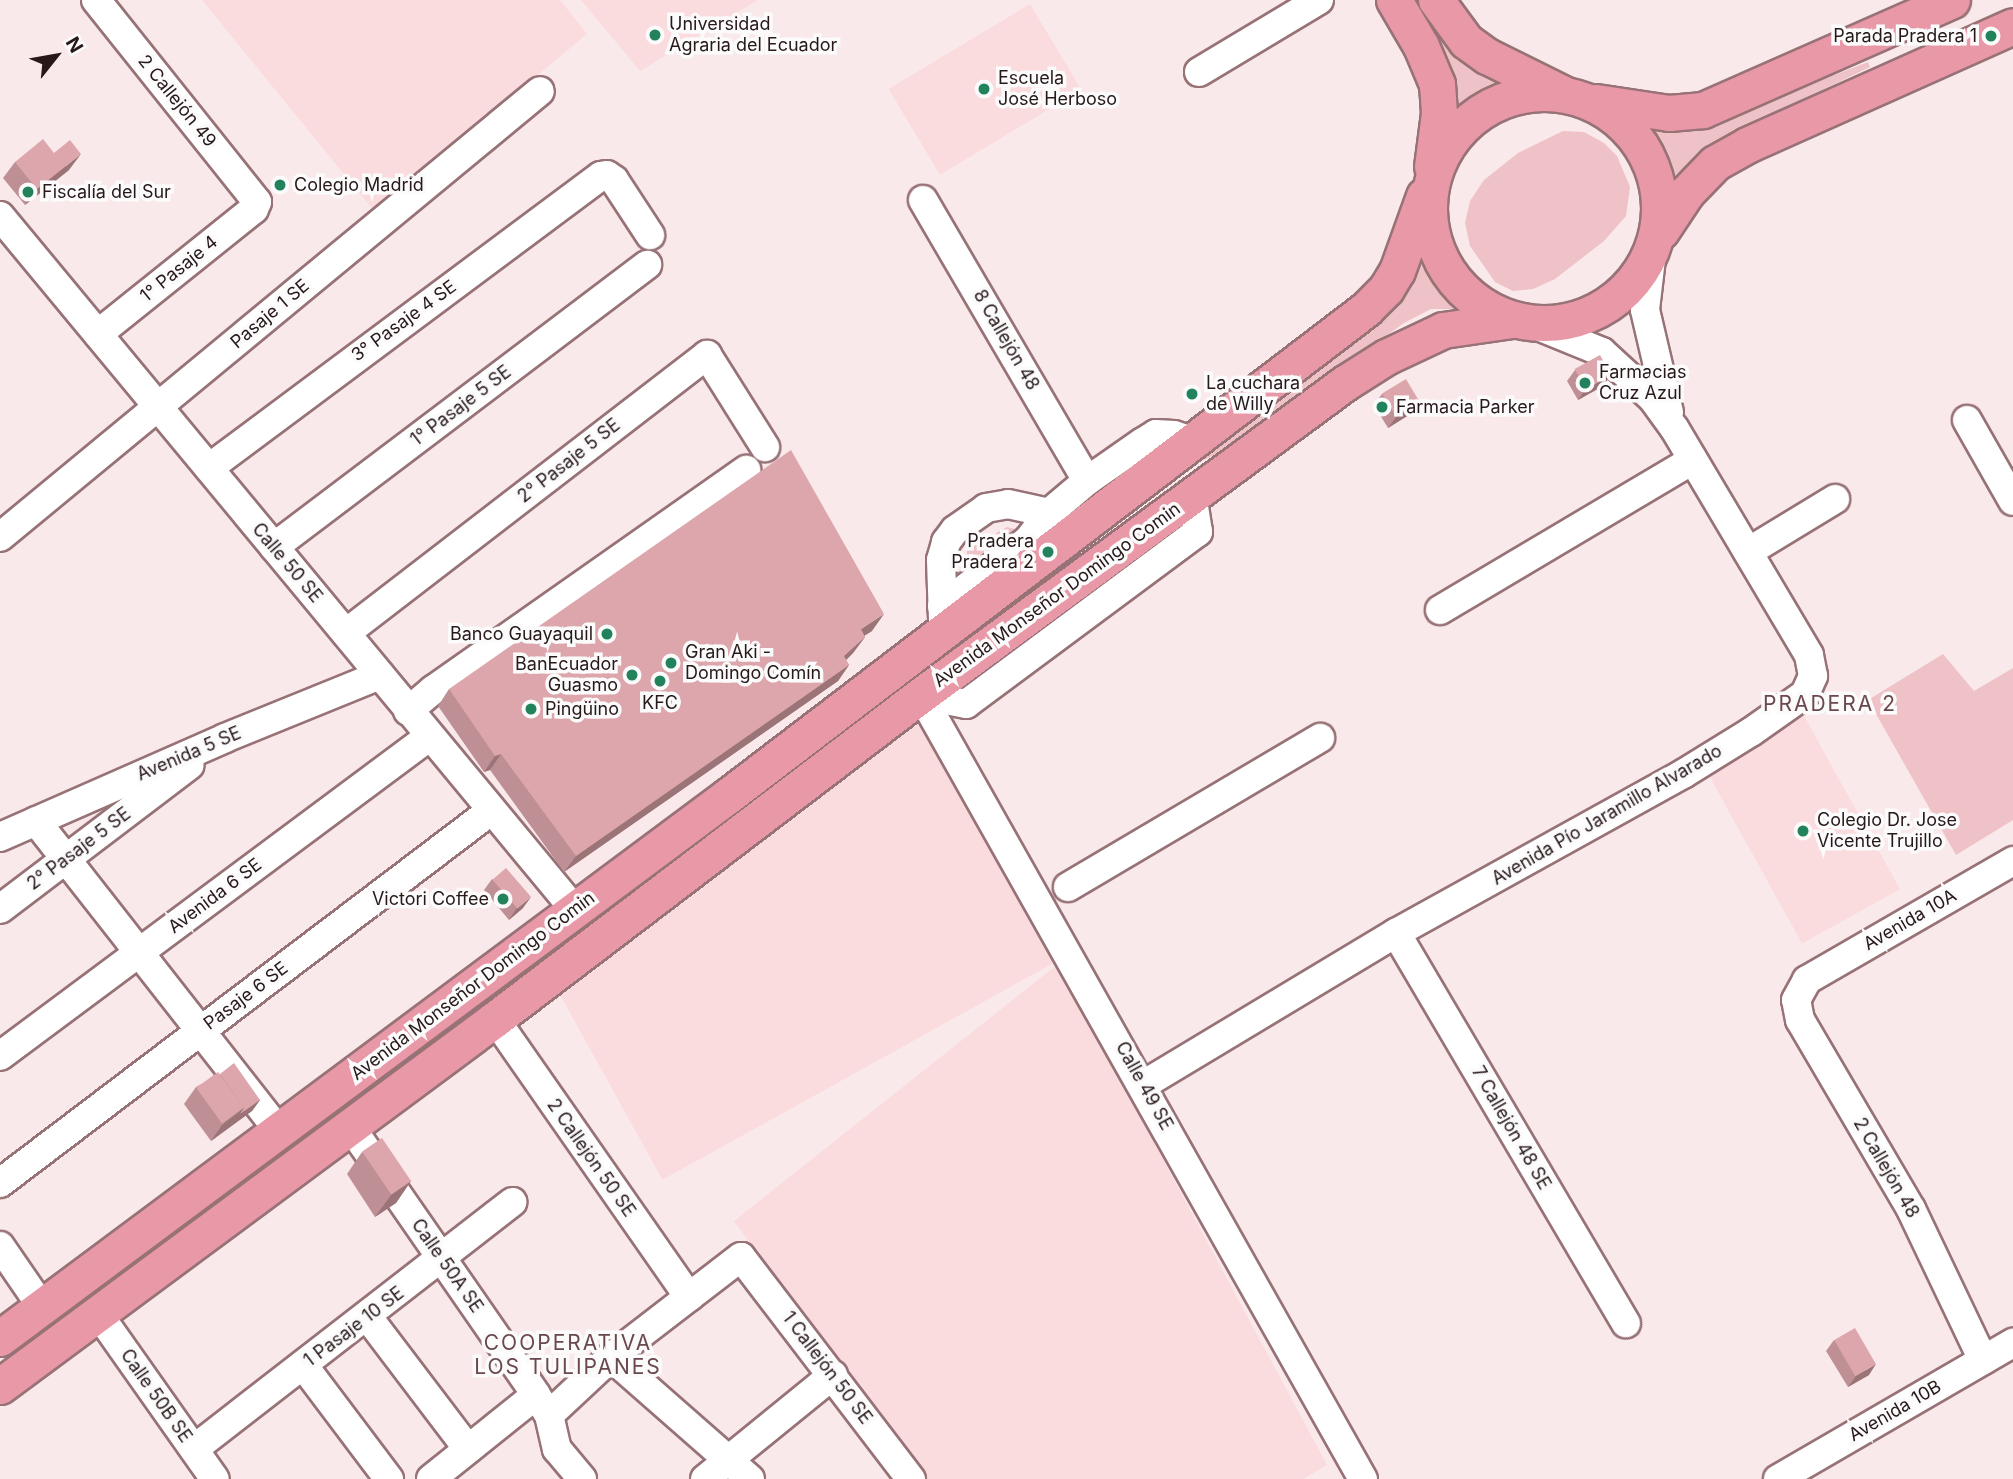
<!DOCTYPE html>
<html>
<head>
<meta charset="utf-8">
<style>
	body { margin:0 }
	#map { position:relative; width:2013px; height:1479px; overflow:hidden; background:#fae9eb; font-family:Inter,sans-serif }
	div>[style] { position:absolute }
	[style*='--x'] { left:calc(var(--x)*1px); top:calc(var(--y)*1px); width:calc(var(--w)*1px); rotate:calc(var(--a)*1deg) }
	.built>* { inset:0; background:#fadbde; transform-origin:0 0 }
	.green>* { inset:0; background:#eec2c6 }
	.roads { filter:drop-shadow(2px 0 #977276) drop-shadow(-2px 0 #977276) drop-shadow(0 2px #977276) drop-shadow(0 -2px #977276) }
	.minor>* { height:28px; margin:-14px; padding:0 14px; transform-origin:14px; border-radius:14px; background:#fff }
	.major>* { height:35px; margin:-17.5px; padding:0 17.5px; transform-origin:17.5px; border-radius:17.5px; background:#e998a8 }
	.major>.ring { margin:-17.5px; padding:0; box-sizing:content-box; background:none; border:35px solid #e998a8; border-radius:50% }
	.wall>* { inset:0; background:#be8f94 }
	.shaded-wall>* { inset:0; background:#9b7478 }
	.building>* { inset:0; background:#dda6ac; transform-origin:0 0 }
	.dots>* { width:19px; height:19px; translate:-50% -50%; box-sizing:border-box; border:4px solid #fbfbfb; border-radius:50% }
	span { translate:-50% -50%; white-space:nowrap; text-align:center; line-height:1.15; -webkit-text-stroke:7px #fbfbfb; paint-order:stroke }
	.poi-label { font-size:18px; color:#27181a }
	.left { translate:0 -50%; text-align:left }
	.right { translate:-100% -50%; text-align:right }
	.street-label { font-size:18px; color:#27181a }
	.quarter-label { font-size:21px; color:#6a484c; letter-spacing:2px }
	.north { position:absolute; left:21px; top:21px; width:70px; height:70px; -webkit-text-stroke:5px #fbfbfb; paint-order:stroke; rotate:59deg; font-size:19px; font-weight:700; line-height:28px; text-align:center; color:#27181a }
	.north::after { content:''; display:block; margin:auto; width:24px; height:32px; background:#27181a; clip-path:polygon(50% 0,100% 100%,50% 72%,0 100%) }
</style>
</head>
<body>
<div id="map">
	<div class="built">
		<i style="clip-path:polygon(202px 0,560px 0,587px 34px,374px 211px)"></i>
		<i style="clip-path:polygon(581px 0,758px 0,640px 71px)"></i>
		<i style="left:1030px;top:4px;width:100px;height:165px;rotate:59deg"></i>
		<i style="left:1804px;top:716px;width:198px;height:112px;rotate:61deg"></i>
		<i style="left:925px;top:721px;width:274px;height:452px;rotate:61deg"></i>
		<i style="clip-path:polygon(1058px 964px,1327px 1465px,1303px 1479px,926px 1479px,734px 1221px)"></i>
	</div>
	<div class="green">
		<i style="clip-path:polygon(1408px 0,1419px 0,1509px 84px,1449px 108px)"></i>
		<i style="clip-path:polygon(1868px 62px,1870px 67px,1709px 144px,1671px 179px,1657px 144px,1643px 127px,1678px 130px,1700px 127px)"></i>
		<i style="clip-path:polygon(1563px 131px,1584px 132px,1604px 143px,1617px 156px,1630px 187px,1626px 216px,1604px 241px,1555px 279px,1533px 289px,1513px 291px,1495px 282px,1470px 246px,1465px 223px,1470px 201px,1484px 180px,1518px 153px)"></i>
		<i style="clip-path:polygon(1417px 258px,1453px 309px,1431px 309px,1404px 323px,1225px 451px,1201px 461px,1214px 444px)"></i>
		<i style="clip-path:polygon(1007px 527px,1027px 532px,966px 577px,967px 550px)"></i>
		<i style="clip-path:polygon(1943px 654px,1974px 691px,2013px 668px,2013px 820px,1956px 855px,1868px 700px)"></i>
	</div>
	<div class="roads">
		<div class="minor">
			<i style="--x:96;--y:0;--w:258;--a:51.4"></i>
			<i style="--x:257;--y:202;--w:8;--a:113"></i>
			<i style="--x:254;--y:209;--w:200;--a:141.3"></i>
			<i style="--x:1199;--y:72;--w:140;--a:-31"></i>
			<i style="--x:923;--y:200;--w:325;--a:59.7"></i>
			<i style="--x:0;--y:216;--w:901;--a:50.36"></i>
			<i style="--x:1652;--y:250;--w:60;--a:96.7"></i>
			<i style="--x:1645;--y:310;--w:105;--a:76.8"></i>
			<i style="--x:1967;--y:420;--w:93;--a:60.4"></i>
			<i style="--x:209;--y:468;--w:489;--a:-36.7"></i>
			<i style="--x:601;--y:176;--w:6;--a:-9"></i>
			<i style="--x:607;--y:175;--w:9;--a:36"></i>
			<i style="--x:614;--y:180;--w:66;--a:56.8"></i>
			<i style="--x:0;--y:537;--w:700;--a:-39.55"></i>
			<i style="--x:274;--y:547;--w:468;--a:-37.1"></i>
			<i style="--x:1748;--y:552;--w:102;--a:-31.3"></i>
			<i style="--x:942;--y:606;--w:108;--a:-37.5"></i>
			<i style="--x:1028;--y:540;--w:34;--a:-52"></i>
			<i style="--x:1049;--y:513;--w:50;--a:-40.1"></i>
			<i style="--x:1087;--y:481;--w:68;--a:-34.9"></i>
			<i style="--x:1143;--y:442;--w:15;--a:-32"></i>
			<i style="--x:1156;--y:434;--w:18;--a:3"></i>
			<i style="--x:1174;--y:435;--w:19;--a:18"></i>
			<i style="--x:1440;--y:610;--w:294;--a:-30.7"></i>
			<i style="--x:943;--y:620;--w:60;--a:-91.9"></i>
			<i style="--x:941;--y:560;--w:19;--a:-74"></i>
			<i style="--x:946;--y:542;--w:15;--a:-53"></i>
			<i style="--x:955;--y:530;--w:38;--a:-35"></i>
			<i style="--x:986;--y:508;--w:22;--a:-10"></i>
			<i style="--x:1008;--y:504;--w:42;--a:12.4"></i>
			<i style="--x:346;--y:633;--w:456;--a:-37.6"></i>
			<i style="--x:707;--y:355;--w:109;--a:57.8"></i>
			<i style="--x:921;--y:695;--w:900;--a:60.59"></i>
			<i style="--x:921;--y:695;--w:46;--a:11.3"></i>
			<i style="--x:966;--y:704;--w:289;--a:-36.6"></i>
			<i style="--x:1198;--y:532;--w:37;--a:-99"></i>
			<i style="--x:408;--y:711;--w:33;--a:-40"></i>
			<i style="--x:433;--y:690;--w:383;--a:-35.1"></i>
			<i style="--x:36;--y:821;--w:394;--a:51.9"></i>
			<i style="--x:0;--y:837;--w:246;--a:-23.7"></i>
			<i style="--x:225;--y:738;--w:167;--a:-22.1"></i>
			<i style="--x:1068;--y:887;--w:293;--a:-30.6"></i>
			<i style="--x:0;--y:909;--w:238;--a:-37.2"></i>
			<i style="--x:1396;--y:933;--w:453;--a:59.5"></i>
			<i style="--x:495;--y:1019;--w:339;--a:55.1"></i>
			<i style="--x:0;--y:1056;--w:536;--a:-36.66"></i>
			<i style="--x:1143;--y:1085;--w:295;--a:-31"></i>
			<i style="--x:1396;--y:933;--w:328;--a:-29"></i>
			<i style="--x:1683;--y:774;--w:80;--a:-31.7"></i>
			<i style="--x:1751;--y:732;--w:66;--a:-35.1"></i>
			<i style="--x:1805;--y:694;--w:20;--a:-66"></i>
			<i style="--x:1813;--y:676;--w:21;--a:-101"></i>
			<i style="--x:1809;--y:655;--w:264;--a:-120.7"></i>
			<i style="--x:1674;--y:428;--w:37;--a:-126"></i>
			<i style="--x:1652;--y:398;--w:68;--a:-137.4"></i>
			<i style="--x:1602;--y:352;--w:80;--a:-157.9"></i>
			<i style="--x:350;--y:1126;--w:327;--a:55.3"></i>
			<i style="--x:536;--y:1395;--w:24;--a:57"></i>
			<i style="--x:549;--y:1415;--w:35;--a:77"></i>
			<i style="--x:557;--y:1449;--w:39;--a:50"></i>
			<i style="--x:0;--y:1183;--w:617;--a:-37.17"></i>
			<i style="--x:0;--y:1246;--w:74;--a:55.5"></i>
			<i style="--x:97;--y:1312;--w:204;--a:54.8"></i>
			<i style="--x:367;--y:1316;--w:167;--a:52.8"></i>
			<i style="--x:611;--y:1357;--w:185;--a:41.3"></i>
			<i style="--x:1983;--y:1360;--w:167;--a:-115.5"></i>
			<i style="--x:1911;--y:1209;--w:219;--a:-120.4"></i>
			<i style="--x:1800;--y:1020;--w:20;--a:-101"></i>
			<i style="--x:1796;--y:1000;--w:23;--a:-61"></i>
			<i style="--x:1807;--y:980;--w:238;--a:-30"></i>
			<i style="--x:303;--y:1365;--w:143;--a:53"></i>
			<i style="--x:549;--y:1415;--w:85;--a:-43.1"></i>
			<i style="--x:611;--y:1357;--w:164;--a:-37.6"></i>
			<i style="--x:741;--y:1257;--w:280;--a:52.6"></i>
			<i style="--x:194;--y:1449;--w:403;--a:-37.8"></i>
			<i style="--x:431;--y:1479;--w:134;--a:-38.7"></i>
			<i style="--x:705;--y:1479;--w:165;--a:-39.1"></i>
			<i style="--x:1778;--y:1479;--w:272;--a:-30.1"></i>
		</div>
		<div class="major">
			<i style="--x:1394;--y:0;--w:53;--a:59.6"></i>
			<i style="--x:1421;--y:46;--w:41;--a:67.2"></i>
			<i style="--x:1437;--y:84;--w:29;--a:86"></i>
			<i style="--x:1439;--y:113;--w:54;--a:97.4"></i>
			<i style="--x:1436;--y:0;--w:51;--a:53.8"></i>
			<i style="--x:1466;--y:41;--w:26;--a:36"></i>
			<i style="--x:1487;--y:56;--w:86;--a:26.3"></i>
			<i class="ring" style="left:1429px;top:93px;width:195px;height:195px"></i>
			<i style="--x:1596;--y:102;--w:74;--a:8.6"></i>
			<i style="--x:1669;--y:113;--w:34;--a:-5"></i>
			<i style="--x:1703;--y:110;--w:272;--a:-23.8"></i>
			<i style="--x:1661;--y:231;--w:47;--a:-56.3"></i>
			<i style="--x:1687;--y:192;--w:40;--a:-46"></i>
			<i style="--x:1715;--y:163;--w:37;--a:-29"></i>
			<i style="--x:1747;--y:145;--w:291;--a:-24.1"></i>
			<i style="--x:0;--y:1338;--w:909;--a:-36.68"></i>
			<i style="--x:729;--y:795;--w:801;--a:-37.34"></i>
			<i style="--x:1366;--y:309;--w:28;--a:-45"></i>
			<i style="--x:1386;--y:289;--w:21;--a:-59"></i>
			<i style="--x:1397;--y:271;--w:80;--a:-70.2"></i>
			<i style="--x:0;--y:1386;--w:616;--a:-36.55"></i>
			<i style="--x:495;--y:1019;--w:535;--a:-37.26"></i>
			<i style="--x:921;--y:695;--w:526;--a:-36.35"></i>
			<i style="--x:1345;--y:383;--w:49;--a:-32.4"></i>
			<i style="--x:1386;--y:357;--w:63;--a:-25.3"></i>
			<i style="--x:1443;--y:330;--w:70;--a:-8.2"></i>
		</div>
	</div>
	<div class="wall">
		<i style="clip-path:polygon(54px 153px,69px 170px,25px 205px,3px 178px,15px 162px)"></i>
		<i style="clip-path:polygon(1575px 370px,1611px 375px,1603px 386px,1578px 400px,1567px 381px)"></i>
		<i style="clip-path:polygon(1382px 394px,1420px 402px,1412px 413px,1388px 428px,1374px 405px)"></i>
		<i style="clip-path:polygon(872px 631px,864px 636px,865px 637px,853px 653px,846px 660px,849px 665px,838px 681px,564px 872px,490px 770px,484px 772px,438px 706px,449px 689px)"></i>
		<i style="clip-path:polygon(492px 879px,523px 908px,509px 920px,484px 890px)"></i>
		<i style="clip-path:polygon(220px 1074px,260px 1100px,252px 1111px,211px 1141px,184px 1104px,196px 1087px)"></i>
		<i style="clip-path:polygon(362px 1152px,411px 1181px,396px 1203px,375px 1217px,347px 1174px)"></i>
		<i style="clip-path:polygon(1834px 1340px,1869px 1375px,1848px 1387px,1826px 1351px)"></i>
	</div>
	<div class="shaded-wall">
		<i style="clip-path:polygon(81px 154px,69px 170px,25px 205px,37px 189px)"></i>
		<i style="clip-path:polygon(1611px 375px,1603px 386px,1578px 400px,1586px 389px)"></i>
		<i style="clip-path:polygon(1420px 402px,1412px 413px,1388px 428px,1396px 417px)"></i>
		<i style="clip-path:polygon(884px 614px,872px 631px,849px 645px,861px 629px)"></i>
		<i style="clip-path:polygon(865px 637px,853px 653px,833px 673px,844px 656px)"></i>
		<i style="clip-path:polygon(849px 665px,838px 681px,564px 872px,576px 856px)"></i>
		<i style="clip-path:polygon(501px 754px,490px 770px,484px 772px,495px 756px)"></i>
		<i style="clip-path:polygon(531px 897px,523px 908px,509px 920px,516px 909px)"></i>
		<i style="clip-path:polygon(260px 1100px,252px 1111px,211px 1141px,222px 1125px,244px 1108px)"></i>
		<i style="clip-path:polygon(411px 1181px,396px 1203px,375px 1217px,391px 1195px)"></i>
		<i style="clip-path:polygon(1876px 1364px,1869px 1375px,1848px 1387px,1856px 1376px)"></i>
	</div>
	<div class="building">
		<i style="clip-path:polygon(43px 139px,54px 153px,70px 140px,81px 154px,37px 189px,15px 162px)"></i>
		<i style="left:1600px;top:355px;width:23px;height:29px;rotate:61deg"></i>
		<i style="left:1406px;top:379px;width:27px;height:28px;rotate:59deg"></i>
		<i style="clip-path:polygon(791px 450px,884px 614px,861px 629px,865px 637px,844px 656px,849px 665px,576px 856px,501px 754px,495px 756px,449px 689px)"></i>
		<i style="left:506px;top:868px;width:38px;height:18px;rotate:49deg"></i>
		<i style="clip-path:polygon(234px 1063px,260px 1100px,240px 1114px,244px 1108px,220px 1074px)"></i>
		<i style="left:218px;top:1072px;width:44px;height:27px;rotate:54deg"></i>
		<i style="left:382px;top:1138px;width:52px;height:24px;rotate:56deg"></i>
		<i style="left:1855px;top:1328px;width:42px;height:24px;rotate:60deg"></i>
	</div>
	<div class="dots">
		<i style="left:655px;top:35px;background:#21825b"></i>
		<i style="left:1991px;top:36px;background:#21825b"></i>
		<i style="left:984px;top:89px;background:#21825b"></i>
		<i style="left:280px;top:185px;background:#21825b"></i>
		<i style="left:28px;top:192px;background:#21825b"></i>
		<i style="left:1585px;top:383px;background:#21825b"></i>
		<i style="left:1192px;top:394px;background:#21825b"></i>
		<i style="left:1382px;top:407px;background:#21825b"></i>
		<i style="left:1048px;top:552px;background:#21825b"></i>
		<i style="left:607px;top:634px;background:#21825b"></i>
		<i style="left:671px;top:663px;background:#21825b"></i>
		<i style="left:632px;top:675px;background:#21825b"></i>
		<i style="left:660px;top:681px;background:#21825b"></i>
		<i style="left:531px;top:709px;background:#21825b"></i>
		<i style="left:1803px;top:831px;background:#21825b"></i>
		<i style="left:503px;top:899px;background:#21825b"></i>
	</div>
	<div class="poi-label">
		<span class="left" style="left:669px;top:35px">Universidad<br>Agraria del Ecuador</span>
		<span class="right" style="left:1977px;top:36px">Parada Pradera 1</span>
		<span class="left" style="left:998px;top:89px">Escuela<br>José Herboso</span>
		<span class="left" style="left:294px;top:185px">Colegio Madrid</span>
		<span class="left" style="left:42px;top:192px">Fiscalía del Sur</span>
		<span class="left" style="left:1599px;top:383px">Farmacias<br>Cruz Azul</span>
		<span class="left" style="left:1206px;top:394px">La cuchara<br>de Willy</span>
		<span class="left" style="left:1396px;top:407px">Farmacia Parker</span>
		<span class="right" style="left:1034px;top:552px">Pradera<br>Pradera 2</span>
		<span class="right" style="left:593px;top:634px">Banco Guayaquil</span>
		<span class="left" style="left:685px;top:663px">Gran Aki -<br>Domingo Comín</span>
		<span class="right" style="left:618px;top:675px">BanEcuador<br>Guasmo</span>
		<span style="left:660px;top:703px">KFC</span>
		<span class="left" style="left:545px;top:709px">Pingüino</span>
		<span class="left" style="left:1817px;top:831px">Colegio Dr. Jose<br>Vicente Trujillo</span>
		<span class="right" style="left:489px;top:899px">Victori Coffee</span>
	</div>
	<div class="street-label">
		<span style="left:177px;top:101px;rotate:51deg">2 Callejón 49</span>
		<span style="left:179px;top:269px;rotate:-39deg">1° Pasaje 4</span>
		<span style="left:270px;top:314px;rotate:-40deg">Pasaje 1 SE</span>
		<span style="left:404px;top:321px;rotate:-36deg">3° Pasaje 4 SE</span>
		<span style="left:1006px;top:340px;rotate:60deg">8 Callejón 48</span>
		<span style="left:461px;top:406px;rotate:-37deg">1° Pasaje 5 SE</span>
		<span style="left:569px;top:461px;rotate:-38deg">2° Pasaje 5 SE</span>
		<span style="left:287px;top:563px;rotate:50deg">Calle 50 SE</span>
		<span style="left:1057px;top:595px;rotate:-36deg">Avenida Monseñor Domingo Comin</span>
		<span style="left:189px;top:754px;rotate:-23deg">Avenida 5 SE</span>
		<span style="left:1607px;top:815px;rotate:-30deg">Avenida Pío Jaramillo Alvarado</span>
		<span style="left:79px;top:849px;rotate:-37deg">2° Pasaje 5 SE</span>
		<span style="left:215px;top:896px;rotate:-37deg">Avenida 6 SE</span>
		<span style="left:1910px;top:920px;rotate:-30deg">Avenida 10A</span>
		<span style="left:473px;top:986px;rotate:-37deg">Avenida Monseñor Domingo Comin</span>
		<span style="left:246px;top:996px;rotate:-37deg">Pasaje 6 SE</span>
		<span style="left:1144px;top:1086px;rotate:61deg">Calle 49 SE</span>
		<span style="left:1511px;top:1128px;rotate:60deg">7 Callejón 48 SE</span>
		<span style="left:591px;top:1158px;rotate:55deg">2 Callejón 50 SE</span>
		<span style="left:1886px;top:1168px;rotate:60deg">2 Callejón 48</span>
		<span style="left:447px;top:1266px;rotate:55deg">Calle 50A SE</span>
		<span style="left:354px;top:1327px;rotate:-37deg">1 Pasaje 10 SE</span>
		<span style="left:827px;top:1368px;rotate:53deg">1 Callejón 50 SE</span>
		<span style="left:156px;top:1396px;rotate:55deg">Calle 50B SE</span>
		<span style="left:1895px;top:1411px;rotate:-30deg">Avenida 10B</span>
	</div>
	<div class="quarter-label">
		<span style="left:1830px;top:704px">PRADERA 2</span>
		<span style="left:568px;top:1355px">COOPERATIVA<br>LOS TULIPANES</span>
	</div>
	<div class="north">N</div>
</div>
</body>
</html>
